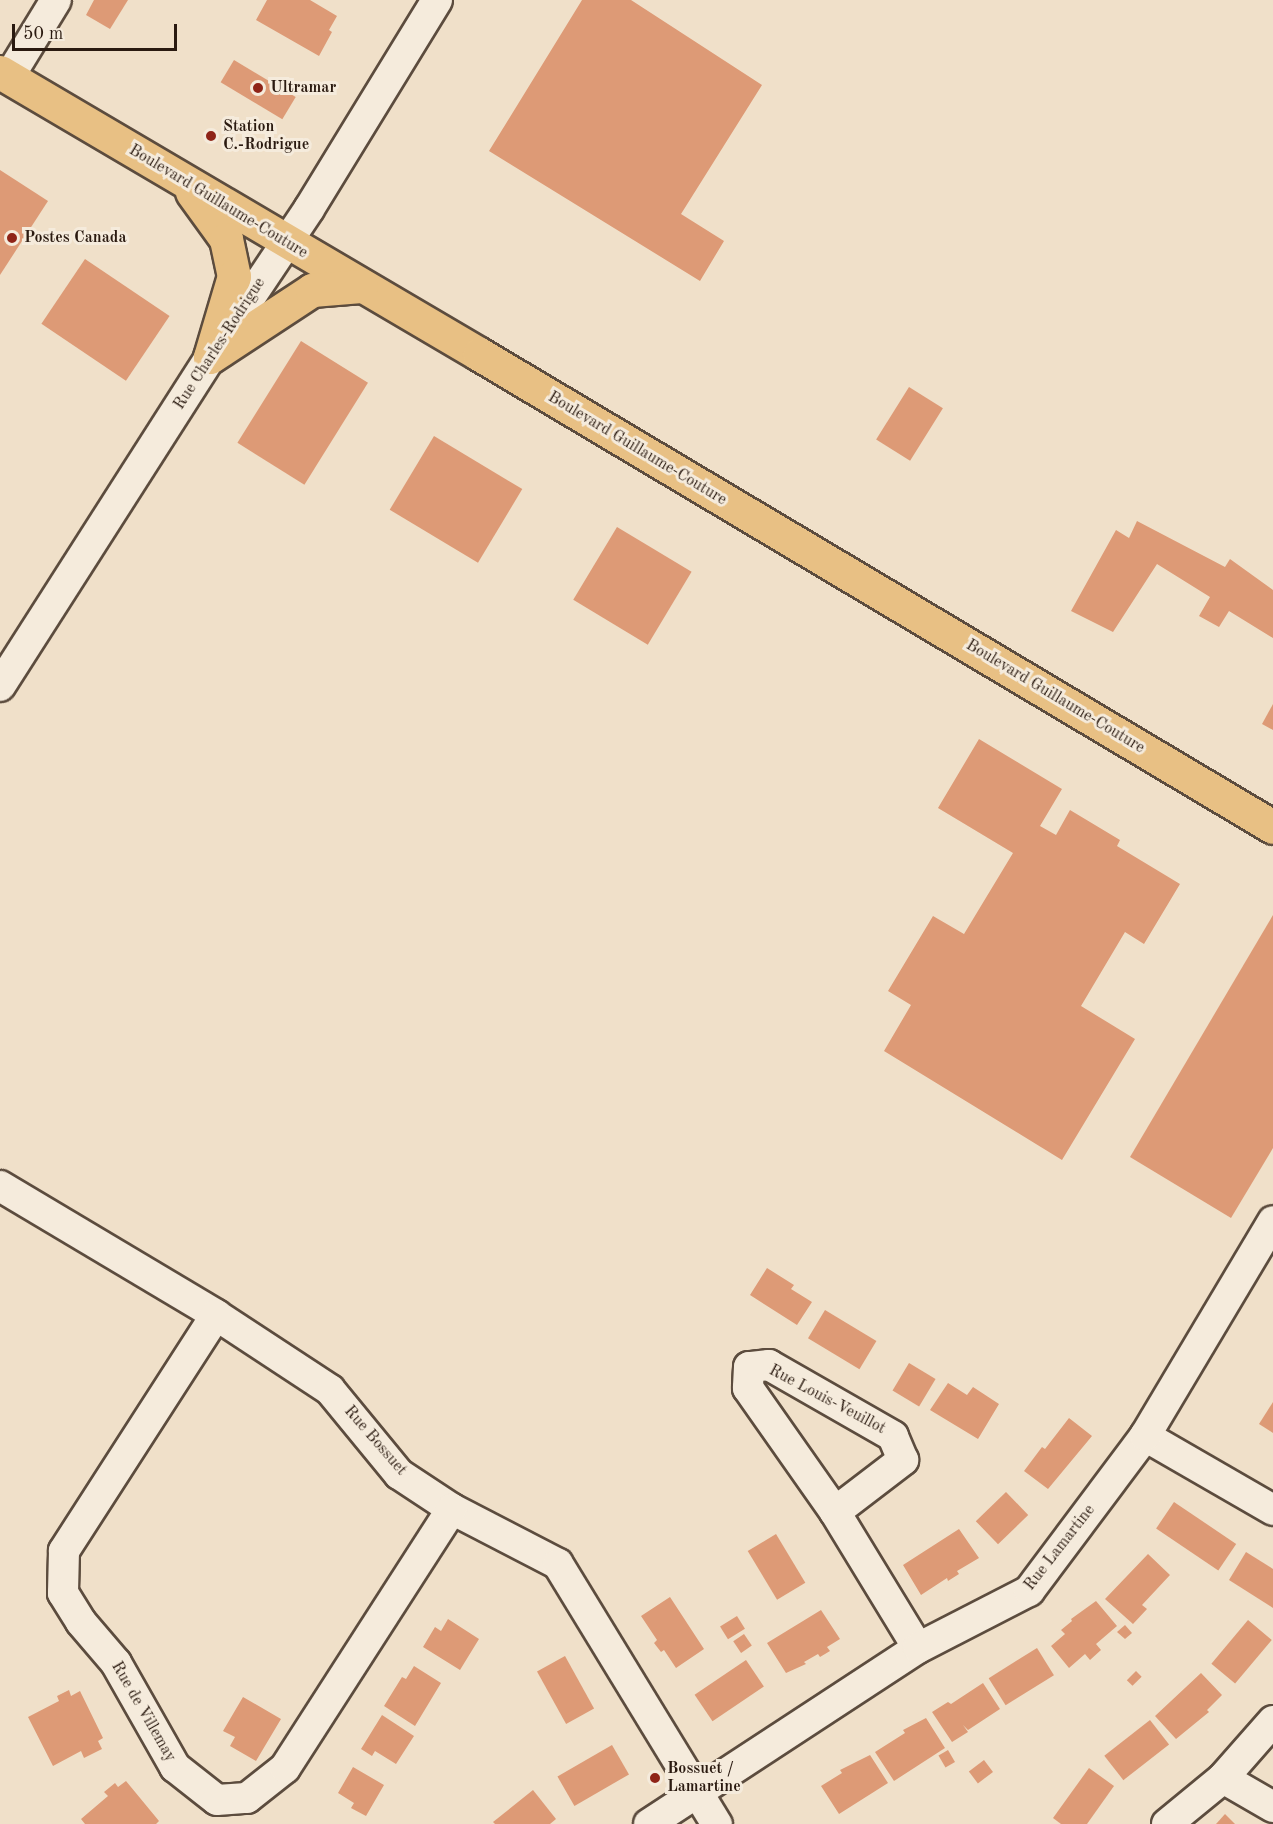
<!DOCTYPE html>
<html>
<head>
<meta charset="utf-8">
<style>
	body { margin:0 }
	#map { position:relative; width:1273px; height:1824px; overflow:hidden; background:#f0e0c9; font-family:"Old Standard TT",serif }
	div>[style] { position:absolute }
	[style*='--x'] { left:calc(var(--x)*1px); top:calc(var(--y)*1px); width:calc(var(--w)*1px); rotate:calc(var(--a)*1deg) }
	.building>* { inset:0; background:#dd9a76; transform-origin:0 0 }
	.roads { filter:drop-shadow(2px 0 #5c4c3e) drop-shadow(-2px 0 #5c4c3e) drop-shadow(0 2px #5c4c3e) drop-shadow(0 -2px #5c4c3e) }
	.minor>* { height:30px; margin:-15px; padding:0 15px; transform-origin:15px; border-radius:15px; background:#f5ebdc }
	.major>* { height:33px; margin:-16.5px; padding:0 16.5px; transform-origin:16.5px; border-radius:16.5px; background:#e8c084 }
	.dots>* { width:16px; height:16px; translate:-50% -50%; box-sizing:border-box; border:3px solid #f5ebdc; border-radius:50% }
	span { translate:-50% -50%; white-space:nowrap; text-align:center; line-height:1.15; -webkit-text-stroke:6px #f5ebdc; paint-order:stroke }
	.poi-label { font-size:16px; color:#2a1a10; font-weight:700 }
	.left { translate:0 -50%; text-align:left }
	.street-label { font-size:16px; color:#2a1a10 }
	.scale { position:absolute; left:12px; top:24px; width:165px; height:27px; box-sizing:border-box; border:3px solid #2a1a10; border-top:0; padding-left:8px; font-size:18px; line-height:21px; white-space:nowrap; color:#2a1a10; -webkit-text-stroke:4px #f5ebdc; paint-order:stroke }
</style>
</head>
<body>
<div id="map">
	<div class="building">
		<i style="clip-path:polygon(94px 0,128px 0,110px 29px,86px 15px)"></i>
		<i style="clip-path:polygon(267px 0,310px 0,337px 16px,329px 30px,332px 32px,319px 56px,256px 20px)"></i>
		<i style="clip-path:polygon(582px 0,631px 0,762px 85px,681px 214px,724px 241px,700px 281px,489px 151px)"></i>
		<i style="left:234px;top:60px;width:72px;height:26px;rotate:31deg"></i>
		<i style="clip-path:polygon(0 170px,48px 201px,0 275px)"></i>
		<i style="left:85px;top:259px;width:102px;height:78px;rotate:34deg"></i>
		<i style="left:301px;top:341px;width:79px;height:120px;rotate:32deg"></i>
		<i style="left:909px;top:387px;width:40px;height:62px;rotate:32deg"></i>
		<i style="left:434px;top:436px;width:103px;height:86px;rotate:31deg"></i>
		<i style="clip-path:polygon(1137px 521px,1225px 567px,1230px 559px,1273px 590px,1273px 638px,1229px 611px,1219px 627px,1199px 616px,1210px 597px,1157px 564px,1113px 632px,1071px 611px,1116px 530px,1129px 538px)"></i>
		<i style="left:617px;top:527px;width:87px;height:85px;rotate:31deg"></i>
		<i style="clip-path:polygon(1273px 704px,1273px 730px,1262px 724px)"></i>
		<i style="clip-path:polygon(979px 739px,1062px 789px,1040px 826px,1056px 835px,1070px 810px,1120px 840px,1117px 846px,1180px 884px,1144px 944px,1125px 932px,1081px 1006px,1135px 1039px,1062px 1160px,884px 1051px,911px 1005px,888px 991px,933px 916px,964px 934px,1013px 853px,938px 808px)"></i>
		<i style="clip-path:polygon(1273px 915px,1273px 1148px,1231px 1218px,1130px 1157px)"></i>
		<i style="clip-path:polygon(767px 1268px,794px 1285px,791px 1289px,812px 1302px,797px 1325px,750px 1295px)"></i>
		<i style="left:825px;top:1310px;width:60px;height:33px;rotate:31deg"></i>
		<i style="left:909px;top:1363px;width:31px;height:32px;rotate:31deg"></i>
		<i style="clip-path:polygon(948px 1383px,967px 1395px,973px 1387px,999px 1404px,978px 1439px,930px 1410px)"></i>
		<i style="clip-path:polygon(1273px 1402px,1273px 1433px,1259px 1424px)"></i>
		<i style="clip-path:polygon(1069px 1418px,1092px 1436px,1048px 1489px,1024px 1471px,1042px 1447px,1045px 1449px)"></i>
		<i style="left:1006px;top:1492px;width:32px;height:42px;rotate:46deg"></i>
		<i style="left:1174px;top:1502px;width:75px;height:32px;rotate:34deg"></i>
		<i style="clip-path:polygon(959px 1529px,979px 1558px,957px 1571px,959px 1574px,948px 1581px,947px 1578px,921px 1595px,903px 1565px)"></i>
		<i style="left:776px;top:1534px;width:57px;height:33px;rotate:59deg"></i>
		<i style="clip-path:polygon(1246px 1552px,1273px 1569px,1273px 1608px,1229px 1580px)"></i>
		<i style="clip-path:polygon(1148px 1554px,1170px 1575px,1142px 1605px,1147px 1609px,1133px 1624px,1105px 1599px)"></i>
		<i style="clip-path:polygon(670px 1597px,704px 1649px,676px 1668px,664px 1650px,661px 1652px,654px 1643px,657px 1640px,641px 1616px)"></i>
		<i style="clip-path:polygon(1096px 1601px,1117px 1626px,1096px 1644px,1101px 1650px,1090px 1660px,1085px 1654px,1069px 1668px,1051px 1646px,1065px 1634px,1061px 1630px,1072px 1621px,1071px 1619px)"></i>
		<i style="clip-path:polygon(821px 1610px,840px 1639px,827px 1647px,830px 1651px,820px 1657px,818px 1654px,804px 1662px,806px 1664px,786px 1673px,767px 1643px)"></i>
		<i style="left:737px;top:1616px;width:15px;height:20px;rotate:58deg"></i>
		<i style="clip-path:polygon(448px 1619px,479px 1639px,460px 1670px,423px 1647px,435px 1627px,441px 1631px)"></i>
		<i style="left:1248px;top:1620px;width:31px;height:57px;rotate:40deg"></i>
		<i style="clip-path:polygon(1125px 1625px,1132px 1633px,1125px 1639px,1117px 1632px)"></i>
		<i style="left:744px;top:1634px;width:14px;height:13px;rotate:56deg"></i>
		<i style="left:1037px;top:1648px;width:32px;height:57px;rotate:58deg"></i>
		<i style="left:565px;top:1656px;width:60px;height:32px;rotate:61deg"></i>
		<i style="left:746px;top:1660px;width:32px;height:62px;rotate:56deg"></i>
		<i style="clip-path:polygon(414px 1666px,441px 1683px,415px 1726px,384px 1706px,402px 1677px,406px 1679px)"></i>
		<i style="left:1136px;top:1671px;width:8px;height:13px;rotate:45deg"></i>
		<i style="clip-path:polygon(1201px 1673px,1222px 1695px,1207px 1710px,1209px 1712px,1176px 1739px,1155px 1716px)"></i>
		<i style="clip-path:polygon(983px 1683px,1000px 1709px,968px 1730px,963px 1725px,968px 1732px,952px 1742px,932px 1712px,948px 1702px,951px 1704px)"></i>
		<i style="clip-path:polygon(69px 1690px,71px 1696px,80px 1691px,103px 1738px,98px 1741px,102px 1749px,84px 1758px,81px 1751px,53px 1766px,28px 1717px,59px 1701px,57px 1696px)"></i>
		<i style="clip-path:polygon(243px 1697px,281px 1719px,256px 1761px,230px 1746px,235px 1737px,223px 1731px)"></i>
		<i style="clip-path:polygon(382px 1715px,414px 1736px,396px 1764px,375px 1751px,372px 1756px,361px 1749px)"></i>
		<i style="clip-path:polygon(926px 1718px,945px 1748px,894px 1781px,875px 1752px,905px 1733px,903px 1730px)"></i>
		<i style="left:1150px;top:1720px;width:31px;height:58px;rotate:52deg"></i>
		<i style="left:612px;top:1745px;width:34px;height:63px;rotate:60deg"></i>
		<i style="left:948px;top:1750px;width:14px;height:11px;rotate:60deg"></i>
		<i style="clip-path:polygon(870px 1755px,888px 1783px,839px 1814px,821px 1786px,842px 1773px,840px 1770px)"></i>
		<i style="left:984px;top:1760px;width:15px;height:19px;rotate:53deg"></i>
		<i style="clip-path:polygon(353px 1767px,384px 1785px,366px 1816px,351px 1808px,354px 1803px,338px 1793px)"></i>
		<i style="clip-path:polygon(1089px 1768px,1114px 1786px,1087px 1824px,1061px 1824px,1053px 1818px)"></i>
		<i style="clip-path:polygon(126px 1781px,159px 1821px,156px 1824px,85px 1824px,81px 1819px,108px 1796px,104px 1792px,115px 1783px,118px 1787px)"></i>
		<i style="clip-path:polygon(533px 1790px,556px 1819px,550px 1824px,495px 1824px,493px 1822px)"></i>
		<i style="clip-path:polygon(1225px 1814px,1235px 1824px,1216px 1824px)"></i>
	</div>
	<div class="roads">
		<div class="minor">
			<i style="--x:9;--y:77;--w:90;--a:-58.6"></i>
			<i style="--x:0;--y:686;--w:390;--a:-57.4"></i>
			<i style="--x:210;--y:357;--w:178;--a:-56.2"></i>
			<i style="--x:309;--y:209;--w:245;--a:-58.5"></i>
			<i style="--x:0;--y:1186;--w:252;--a:30.8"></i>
			<i style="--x:216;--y:1315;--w:136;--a:33.3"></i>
			<i style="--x:330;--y:1390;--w:109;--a:50.6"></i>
			<i style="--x:399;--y:1474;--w:64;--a:33.4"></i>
			<i style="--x:452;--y:1509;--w:119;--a:27.4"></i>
			<i style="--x:558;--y:1564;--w:305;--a:58.6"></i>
			<i style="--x:216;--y:1315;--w:281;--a:122.8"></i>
			<i style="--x:64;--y:1551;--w:42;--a:91.4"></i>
			<i style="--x:63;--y:1593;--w:34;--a:58"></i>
			<i style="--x:81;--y:1622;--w:54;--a:49.5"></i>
			<i style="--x:116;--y:1663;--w:120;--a:60.4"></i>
			<i style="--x:175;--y:1767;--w:53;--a:38.2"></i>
			<i style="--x:217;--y:1800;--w:30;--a:-4"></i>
			<i style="--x:247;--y:1798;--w:48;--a:-38.3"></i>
			<i style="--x:285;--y:1768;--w:308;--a:-57.2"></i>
			<i style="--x:1145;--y:1436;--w:148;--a:30"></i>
			<i style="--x:835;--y:1512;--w:86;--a:-37.4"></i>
			<i style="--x:903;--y:1460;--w:26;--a:-113"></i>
			<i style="--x:893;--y:1436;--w:143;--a:-150.2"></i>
			<i style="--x:769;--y:1365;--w:20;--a:174"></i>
			<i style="--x:749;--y:1367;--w:21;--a:93"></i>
			<i style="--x:748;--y:1388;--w:151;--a:54.9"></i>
			<i style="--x:835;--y:1512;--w:159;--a:58.6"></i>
			<i style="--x:1223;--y:1778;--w:58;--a:30.1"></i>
			<i style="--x:649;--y:1824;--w:321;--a:-33.2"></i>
			<i style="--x:918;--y:1648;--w:125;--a:-27.2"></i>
			<i style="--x:1029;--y:1591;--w:194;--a:-53.2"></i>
			<i style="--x:1145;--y:1436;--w:250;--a:-59.2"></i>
			<i style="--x:1167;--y:1824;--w:72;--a:-39.4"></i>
			<i style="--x:1223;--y:1778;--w:76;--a:-48.7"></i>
		</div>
		<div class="major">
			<i style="--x:0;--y:72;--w:556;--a:30.49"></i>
			<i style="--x:479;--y:354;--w:924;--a:30.78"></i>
			<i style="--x:192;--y:192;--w:58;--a:54.1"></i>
			<i style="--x:226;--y:239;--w:38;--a:78"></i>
			<i style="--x:234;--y:276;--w:84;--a:106.5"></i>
			<i style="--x:210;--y:357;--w:122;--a:-33.3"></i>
			<i style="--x:312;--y:290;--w:49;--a:-4.7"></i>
		</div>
	</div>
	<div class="dots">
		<i style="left:258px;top:88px;background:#8f2418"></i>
		<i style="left:211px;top:136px;background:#8f2418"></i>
		<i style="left:12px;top:238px;background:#8f2418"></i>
		<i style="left:655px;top:1778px;background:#8f2418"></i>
	</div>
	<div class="poi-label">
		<span class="left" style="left:270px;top:88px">Ultramar</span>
		<span class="left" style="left:223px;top:136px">Station<br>C.-Rodrigue</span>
		<span class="left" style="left:24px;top:238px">Postes Canada</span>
		<span class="left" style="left:667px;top:1778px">Bossuet /<br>Lamartine</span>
	</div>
	<div class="street-label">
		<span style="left:218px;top:202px;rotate:31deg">Boulevard Guillaume-Couture</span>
		<span style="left:220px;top:344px;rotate:-57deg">Rue Charles-Rodrigue</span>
		<span style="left:637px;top:449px;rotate:31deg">Boulevard Guillaume-Couture</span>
		<span style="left:1055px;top:697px;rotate:31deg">Boulevard Guillaume-Couture</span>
		<span style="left:827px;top:1400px;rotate:28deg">Rue Louis-Veuillot</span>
		<span style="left:375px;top:1441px;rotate:49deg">Rue Bossuet</span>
		<span style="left:1060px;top:1548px;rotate:-52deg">Rue Lamartine</span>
		<span style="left:143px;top:1712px;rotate:60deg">Rue de Villemay</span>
	</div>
	<div class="scale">50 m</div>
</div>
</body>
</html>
